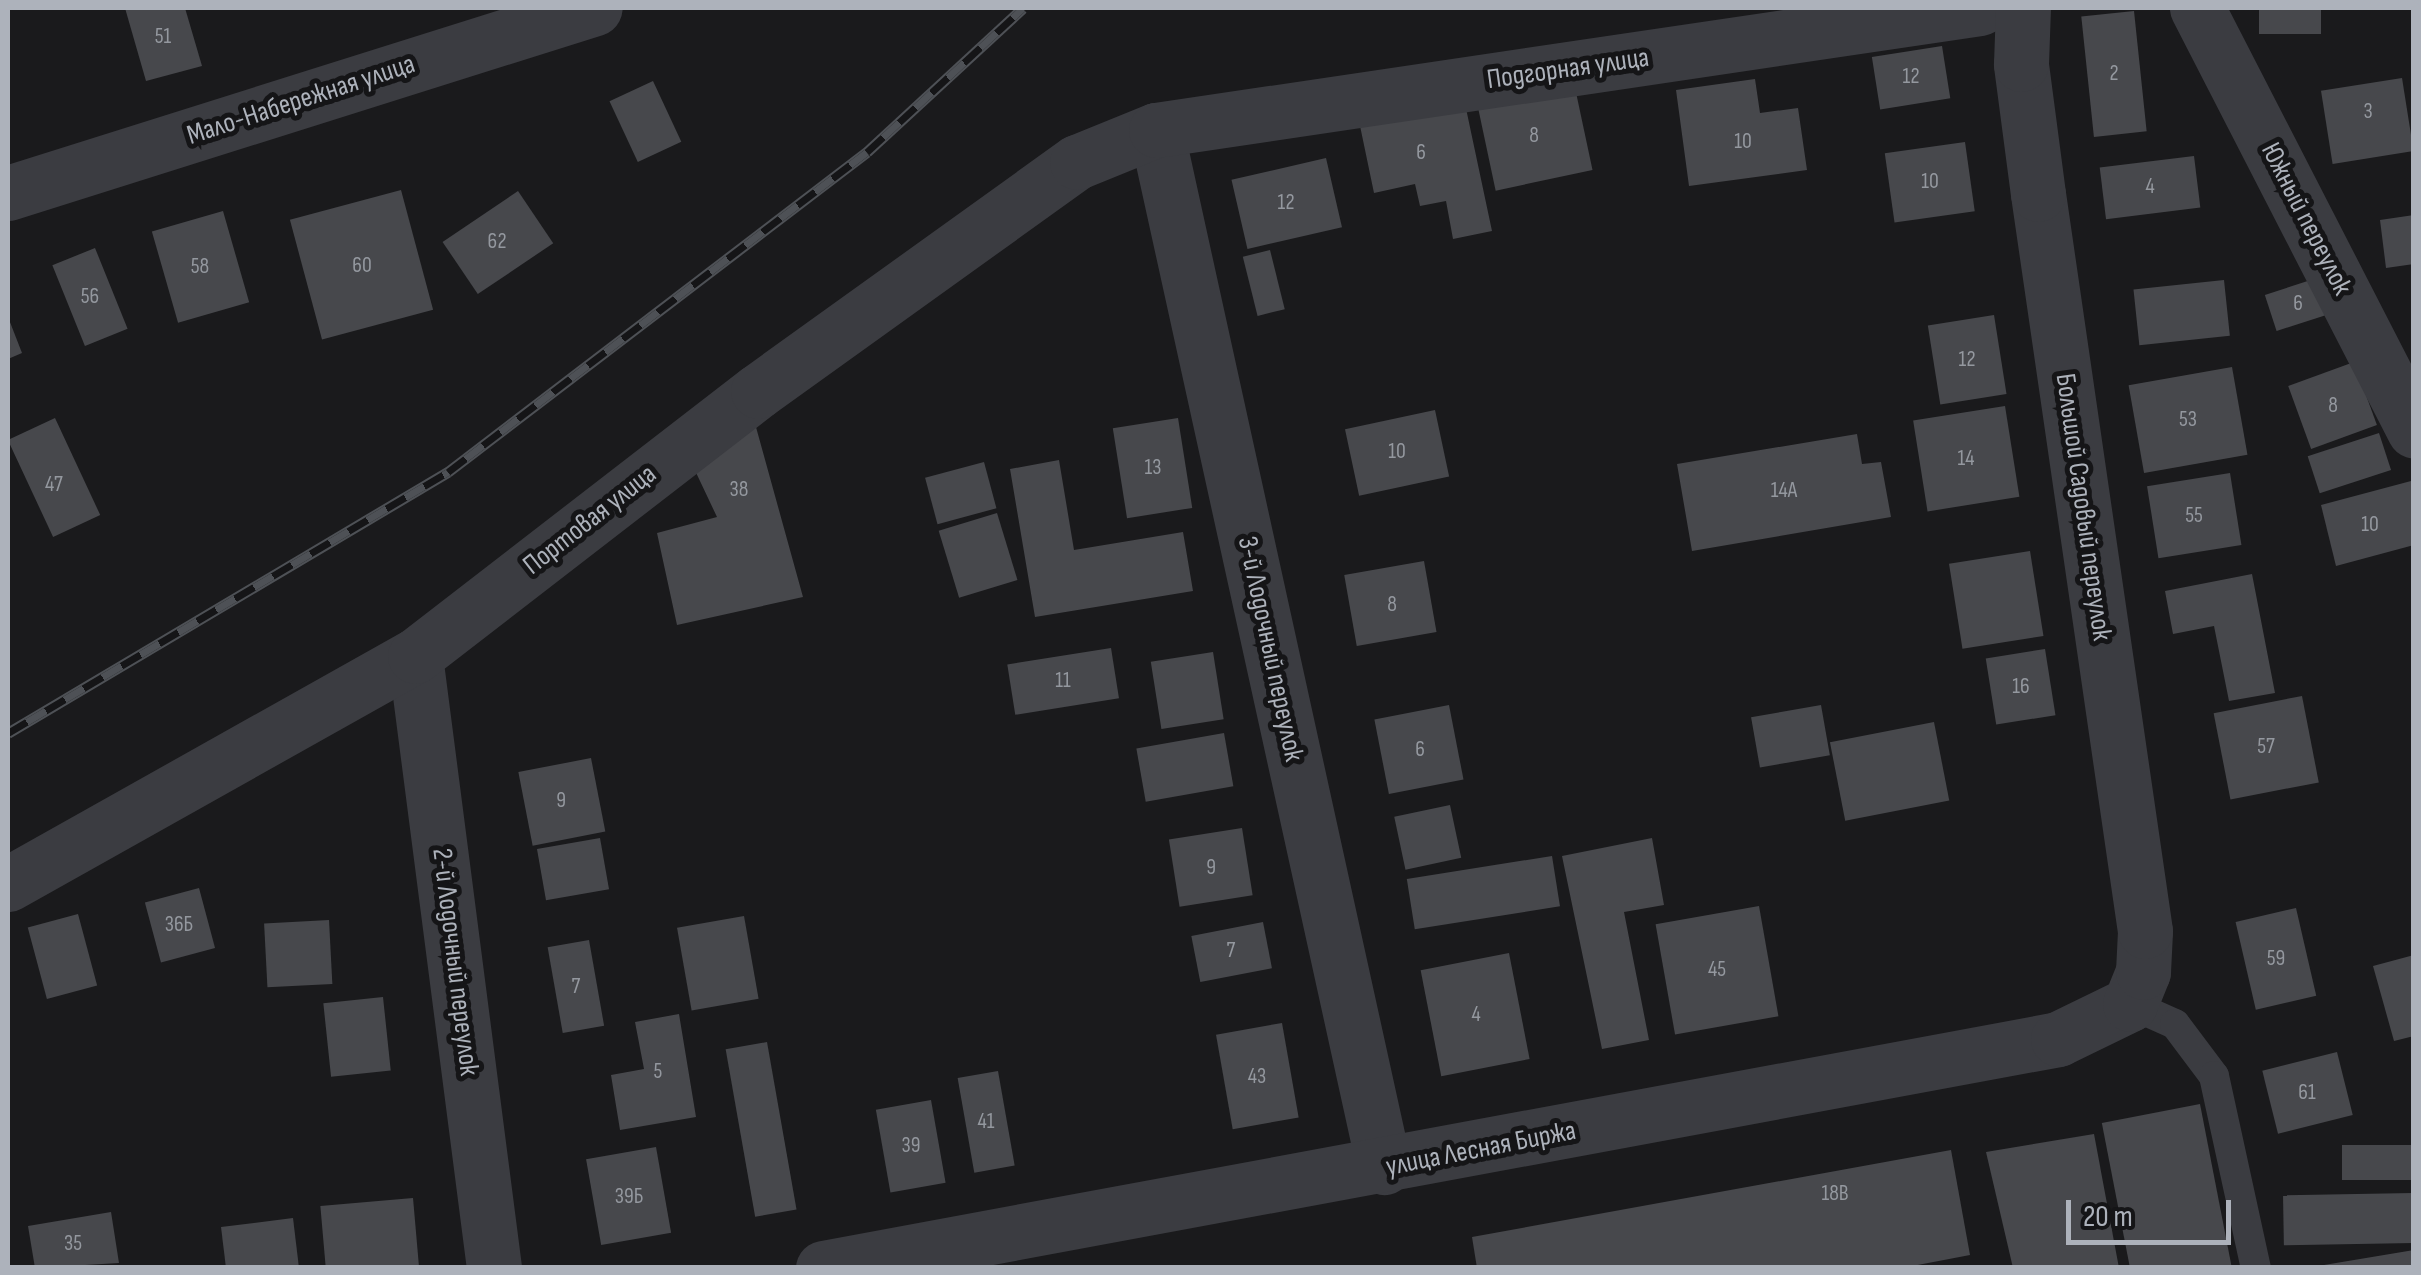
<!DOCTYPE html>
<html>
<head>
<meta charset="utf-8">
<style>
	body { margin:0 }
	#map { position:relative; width:2421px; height:1275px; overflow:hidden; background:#1a1a1c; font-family:"Sofia Sans Condensed",sans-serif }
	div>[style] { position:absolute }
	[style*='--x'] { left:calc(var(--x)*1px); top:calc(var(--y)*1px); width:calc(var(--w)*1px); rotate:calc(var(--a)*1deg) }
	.building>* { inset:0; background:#47484c; transform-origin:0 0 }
	.service>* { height:30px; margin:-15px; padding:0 15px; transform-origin:15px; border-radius:15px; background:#3b3c41 }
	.minor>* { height:55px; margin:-27.5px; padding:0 27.5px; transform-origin:27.5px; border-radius:27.5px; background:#3b3c41 }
	.rail>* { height:11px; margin-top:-5.5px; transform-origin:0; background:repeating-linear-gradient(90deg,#151517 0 22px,#4e5156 0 44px); box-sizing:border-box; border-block:2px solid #4e5156 }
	span { translate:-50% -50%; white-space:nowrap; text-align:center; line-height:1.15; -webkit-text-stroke:10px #151517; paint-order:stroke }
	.number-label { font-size:22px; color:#94989f }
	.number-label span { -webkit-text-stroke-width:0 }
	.street-label { font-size:28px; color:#adb2bb }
	.frame { position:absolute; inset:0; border:10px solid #adb2bb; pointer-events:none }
	.scale { position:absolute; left:2066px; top:1200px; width:165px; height:45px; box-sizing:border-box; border:5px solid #adb2bb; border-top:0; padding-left:12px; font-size:30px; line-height:35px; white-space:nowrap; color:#adb2bb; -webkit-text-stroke:8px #151517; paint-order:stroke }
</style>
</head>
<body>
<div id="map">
	<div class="building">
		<i style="clip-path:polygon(125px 8px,185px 8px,202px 66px,146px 81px)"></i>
		<i style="left:2259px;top:8px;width:62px;height:26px"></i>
		<i style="left:2134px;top:11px;width:121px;height:53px;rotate:84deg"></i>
		<i style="left:1942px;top:46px;width:53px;height:71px;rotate:81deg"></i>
		<i style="left:2402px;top:78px;width:74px;height:82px;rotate:81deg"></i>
		<i style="clip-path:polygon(1755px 79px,1760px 113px,1798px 108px,1807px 170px,1689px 186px,1676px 90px)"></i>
		<i style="left:653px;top:81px;width:67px;height:48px;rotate:65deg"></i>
		<i style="left:1574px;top:83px;width:89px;height:99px;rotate:78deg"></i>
		<i style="clip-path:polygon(1464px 99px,1492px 231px,1453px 239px,1446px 201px,1420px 206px,1415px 184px,1374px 193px,1359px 121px)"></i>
		<i style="left:1965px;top:142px;width:70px;height:81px;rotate:82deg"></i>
		<i style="left:2194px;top:156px;width:52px;height:95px;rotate:83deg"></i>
		<i style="left:1326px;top:158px;width:71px;height:97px;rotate:77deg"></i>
		<i style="left:401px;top:190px;width:124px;height:115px;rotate:75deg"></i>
		<i style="left:518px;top:191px;width:63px;height:91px;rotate:56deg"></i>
		<i style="left:223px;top:211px;width:95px;height:74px;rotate:74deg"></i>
		<i style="clip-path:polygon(2414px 215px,2414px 264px,2386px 268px,2380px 220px)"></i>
		<i style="left:95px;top:248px;width:87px;height:46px;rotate:68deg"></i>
		<i style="left:1270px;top:250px;width:61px;height:28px;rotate:76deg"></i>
		<i style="left:2320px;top:277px;width:38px;height:58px;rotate:72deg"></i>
		<i style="left:2224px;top:280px;width:56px;height:91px;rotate:84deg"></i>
		<i style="left:1994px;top:315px;width:80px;height:67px;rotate:81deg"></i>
		<i style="clip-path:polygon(8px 317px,22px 353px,8px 359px)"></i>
		<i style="left:2354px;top:362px;width:67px;height:70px;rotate:70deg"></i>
		<i style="left:2232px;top:367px;width:89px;height:105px;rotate:80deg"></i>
		<i style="left:2005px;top:406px;width:92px;height:93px;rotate:81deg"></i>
		<i style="clip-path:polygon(751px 409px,803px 597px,677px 625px,657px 533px,717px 517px,691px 462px)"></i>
		<i style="left:1435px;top:410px;width:68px;height:92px;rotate:78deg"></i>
		<i style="left:55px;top:418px;width:107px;height:52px;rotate:65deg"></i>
		<i style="left:1178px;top:418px;width:91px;height:66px;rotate:81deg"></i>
		<i style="left:2379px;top:433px;width:39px;height:75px;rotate:72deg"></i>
		<i style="clip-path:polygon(1857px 434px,1862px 464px,1881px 462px,1891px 517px,1692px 551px,1677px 464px)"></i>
		<i style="clip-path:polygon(1059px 460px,1074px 550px,1183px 532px,1193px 591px,1035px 617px,1010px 469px)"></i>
		<i style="left:984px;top:462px;width:48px;height:61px;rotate:75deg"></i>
		<i style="left:2230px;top:473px;width:73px;height:84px;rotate:81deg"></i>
		<i style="clip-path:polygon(2411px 481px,2414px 545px,2336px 566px,2321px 505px)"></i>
		<i style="left:997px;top:513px;width:70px;height:61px;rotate:73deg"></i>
		<i style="left:2030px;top:551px;width:86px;height:82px;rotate:81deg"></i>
		<i style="left:1424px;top:561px;width:72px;height:81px;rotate:80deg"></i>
		<i style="clip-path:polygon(2252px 574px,2275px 693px,2229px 701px,2214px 626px,2173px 634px,2165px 591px)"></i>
		<i style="left:1111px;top:648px;width:51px;height:105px;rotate:81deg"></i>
		<i style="left:2045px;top:649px;width:67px;height:60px;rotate:81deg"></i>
		<i style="left:1213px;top:652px;width:68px;height:63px;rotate:81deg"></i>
		<i style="left:2302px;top:696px;width:88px;height:90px;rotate:79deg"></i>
		<i style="left:1449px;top:705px;width:76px;height:76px;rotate:79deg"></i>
		<i style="left:1821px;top:705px;width:51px;height:71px;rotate:80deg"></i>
		<i style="left:1934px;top:722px;width:80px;height:106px;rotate:79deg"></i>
		<i style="left:1224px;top:733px;width:54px;height:89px;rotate:80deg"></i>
		<i style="left:591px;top:758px;width:75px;height:74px;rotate:79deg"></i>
		<i style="left:1450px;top:805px;width:54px;height:57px;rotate:78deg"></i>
		<i style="left:1242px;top:828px;width:68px;height:74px;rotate:81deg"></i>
		<i style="left:600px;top:838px;width:52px;height:64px;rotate:80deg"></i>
		<i style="clip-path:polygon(1652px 838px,1664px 905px,1624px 912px,1649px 1040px,1602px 1049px,1562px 856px)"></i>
		<i style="left:1552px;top:856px;width:51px;height:147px;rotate:81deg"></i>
		<i style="left:199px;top:888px;width:62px;height:56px;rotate:75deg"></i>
		<i style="left:1759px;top:906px;width:112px;height:105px;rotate:80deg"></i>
		<i style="left:2296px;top:908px;width:90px;height:62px;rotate:77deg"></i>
		<i style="left:78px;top:914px;width:74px;height:52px;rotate:75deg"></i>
		<i style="left:744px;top:916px;width:84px;height:68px;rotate:80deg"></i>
		<i style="left:329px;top:920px;width:64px;height:65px;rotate:87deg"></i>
		<i style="left:1263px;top:922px;width:47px;height:73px;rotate:79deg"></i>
		<i style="left:589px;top:940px;width:87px;height:42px;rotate:80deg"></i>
		<i style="left:1509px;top:953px;width:108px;height:90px;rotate:79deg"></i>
		<i style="clip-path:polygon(2414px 955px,2414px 1036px,2394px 1041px,2373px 966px)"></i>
		<i style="left:383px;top:997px;width:74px;height:60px;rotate:84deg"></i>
		<i style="clip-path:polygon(679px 1014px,696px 1117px,620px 1130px,611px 1075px,644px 1069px,635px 1022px)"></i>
		<i style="left:1282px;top:1023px;width:96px;height:67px;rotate:80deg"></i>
		<i style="left:767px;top:1042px;width:170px;height:42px;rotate:80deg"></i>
		<i style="left:2337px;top:1052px;width:65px;height:77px;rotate:76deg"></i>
		<i style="left:998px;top:1071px;width:96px;height:41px;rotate:80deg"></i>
		<i style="left:931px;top:1100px;width:84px;height:56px;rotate:80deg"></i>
		<i style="left:2200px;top:1104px;width:167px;height:100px;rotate:79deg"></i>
		<i style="clip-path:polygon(2094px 1134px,2119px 1268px,2013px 1268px,1986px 1152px)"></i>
		<i style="left:2414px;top:1145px;width:35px;height:72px;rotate:90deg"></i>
		<i style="left:656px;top:1147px;width:87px;height:71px;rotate:80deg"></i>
		<i style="clip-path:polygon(1951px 1150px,1970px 1255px,1902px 1268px,1477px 1268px,1472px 1237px)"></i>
		<i style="left:2413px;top:1193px;width:50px;height:130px;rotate:89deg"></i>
		<i style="left:413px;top:1198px;width:70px;height:93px;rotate:85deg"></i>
		<i style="clip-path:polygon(111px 1212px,119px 1263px,35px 1268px,28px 1226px)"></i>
		<i style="clip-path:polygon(293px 1218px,299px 1268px,226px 1268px,221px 1227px)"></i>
		<i style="clip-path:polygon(2414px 1250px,2414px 1268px,2324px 1268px,2324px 1265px)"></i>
	</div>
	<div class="service">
		<i style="--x:2130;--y:1004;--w:49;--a:24"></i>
		<i style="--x:2175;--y:1024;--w:65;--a:53.1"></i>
		<i style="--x:2214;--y:1076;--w:197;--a:77.7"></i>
	</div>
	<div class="minor">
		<i style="--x:2197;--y:8;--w:475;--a:62.8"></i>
		<i style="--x:1156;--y:130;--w:1062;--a:77.6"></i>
		<i style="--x:8;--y:193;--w:615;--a:-17.49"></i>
		<i style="--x:415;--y:656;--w:617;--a:82.64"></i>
		<i style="--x:8;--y:884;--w:467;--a:-29.3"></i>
		<i style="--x:415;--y:656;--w:433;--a:-37.7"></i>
		<i style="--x:758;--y:391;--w:393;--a:-35.7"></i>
		<i style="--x:1077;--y:162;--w:85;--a:-22.1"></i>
		<i style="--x:1156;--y:130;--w:833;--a:-8.42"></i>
		<i style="--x:823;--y:1268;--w:1256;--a:-10.5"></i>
		<i style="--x:2058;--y:1039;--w:80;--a:-25.9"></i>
		<i style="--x:2130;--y:1004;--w:35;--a:-68"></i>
		<i style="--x:2143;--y:972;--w:41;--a:-87.2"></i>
		<i style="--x:2145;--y:931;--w:745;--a:-98.26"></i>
		<i style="--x:2038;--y:194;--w:131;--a:-97.5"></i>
		<i style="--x:2021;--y:64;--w:56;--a:-88"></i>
	</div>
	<div class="rail">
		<i style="--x:8;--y:733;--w:512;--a:-30.68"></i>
		<i style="--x:448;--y:472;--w:527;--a:-37.37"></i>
		<i style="--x:867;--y:152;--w:212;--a:-42.7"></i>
	</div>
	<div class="number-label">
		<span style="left:163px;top:37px">51</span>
		<span style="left:2114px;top:74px">2</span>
		<span style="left:1911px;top:77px">12</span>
		<span style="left:2368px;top:112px">3</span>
		<span style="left:1534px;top:136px">8</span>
		<span style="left:1743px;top:142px">10</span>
		<span style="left:1421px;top:153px">6</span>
		<span style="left:1930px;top:182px">10</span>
		<span style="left:2150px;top:187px">4</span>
		<span style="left:1286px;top:203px">12</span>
		<span style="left:497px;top:242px">62</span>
		<span style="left:362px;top:266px">60</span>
		<span style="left:200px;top:267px">58</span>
		<span style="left:90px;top:297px">56</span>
		<span style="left:2298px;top:304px">6</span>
		<span style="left:1967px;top:360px">12</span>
		<span style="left:2333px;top:406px">8</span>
		<span style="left:2188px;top:420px">53</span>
		<span style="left:1397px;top:452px">10</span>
		<span style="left:1966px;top:459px">14</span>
		<span style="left:1153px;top:468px">13</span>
		<span style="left:54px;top:485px">47</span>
		<span style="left:739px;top:490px">38</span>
		<span style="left:1784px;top:491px">14А</span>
		<span style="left:2194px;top:516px">55</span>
		<span style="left:2370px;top:525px">10</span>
		<span style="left:1392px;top:605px">8</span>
		<span style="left:1063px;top:681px">11</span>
		<span style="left:2021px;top:687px">16</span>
		<span style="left:2266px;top:747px">57</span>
		<span style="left:1420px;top:750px">6</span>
		<span style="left:561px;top:801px">9</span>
		<span style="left:1211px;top:868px">9</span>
		<span style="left:179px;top:925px">36Б</span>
		<span style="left:1231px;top:951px">7</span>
		<span style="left:2276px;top:959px">59</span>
		<span style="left:1717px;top:970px">45</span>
		<span style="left:576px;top:987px">7</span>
		<span style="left:1476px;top:1015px">4</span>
		<span style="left:658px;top:1072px">5</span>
		<span style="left:1257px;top:1077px">43</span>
		<span style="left:2307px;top:1093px">61</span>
		<span style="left:986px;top:1122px">41</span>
		<span style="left:911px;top:1146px">39</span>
		<span style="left:1835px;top:1194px">18В</span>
		<span style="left:629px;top:1197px">39Б</span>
		<span style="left:73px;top:1244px">35</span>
	</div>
	<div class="street-label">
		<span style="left:1568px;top:69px;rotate:-8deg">Подгорная улица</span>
		<span style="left:301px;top:100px;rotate:-18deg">Мало-Набережная улица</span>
		<span style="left:2306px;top:219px;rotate:63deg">Южный переулок</span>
		<span style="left:2083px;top:507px;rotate:82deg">Большой Садовый переулок</span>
		<span style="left:590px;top:520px;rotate:-38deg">Портовая улица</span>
		<span style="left:1270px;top:649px;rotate:78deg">3-й Лодочный переулок</span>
		<span style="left:455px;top:962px;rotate:83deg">2-й Лодочный переулок</span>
		<span style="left:1481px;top:1149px;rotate:-11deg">улица Лесная Биржа</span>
	</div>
	<div class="frame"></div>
	<div class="scale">20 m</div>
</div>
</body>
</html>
